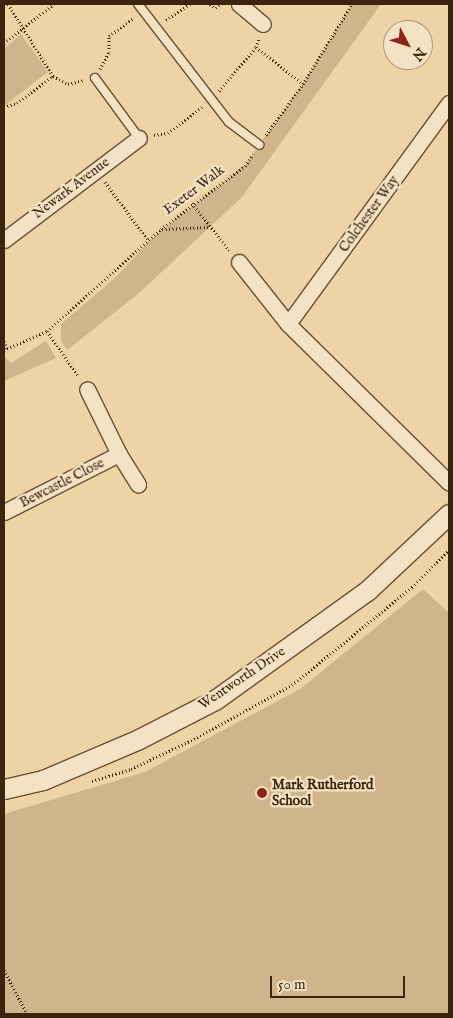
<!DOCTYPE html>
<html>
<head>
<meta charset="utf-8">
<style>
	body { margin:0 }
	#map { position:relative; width:453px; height:1018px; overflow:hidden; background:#eed3a6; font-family:"IM FELL English",serif }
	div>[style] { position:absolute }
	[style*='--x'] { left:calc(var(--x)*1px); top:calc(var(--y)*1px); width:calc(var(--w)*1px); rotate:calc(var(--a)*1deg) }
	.green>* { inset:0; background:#d0b58c }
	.path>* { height:3px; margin-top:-1.5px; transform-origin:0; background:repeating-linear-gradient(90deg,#3d240f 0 1px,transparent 0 3.5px) }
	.roads { filter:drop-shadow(1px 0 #695035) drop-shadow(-1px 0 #695035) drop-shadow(0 1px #695035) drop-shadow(0 -1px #695035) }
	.service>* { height:8px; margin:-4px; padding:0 4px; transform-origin:4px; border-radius:4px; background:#f4e2c5 }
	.minor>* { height:15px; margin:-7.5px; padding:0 7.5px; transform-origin:7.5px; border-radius:7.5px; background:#f4e2c5 }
	.tertiary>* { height:19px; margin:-9.5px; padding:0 9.5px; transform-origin:9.5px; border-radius:9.5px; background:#f4e2c5 }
	.dots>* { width:14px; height:14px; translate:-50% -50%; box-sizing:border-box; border:2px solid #f4e2c5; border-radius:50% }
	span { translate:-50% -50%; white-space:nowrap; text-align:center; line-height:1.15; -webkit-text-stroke:4.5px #f4e2c5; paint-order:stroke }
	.street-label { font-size:14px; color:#3d240f }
	.poi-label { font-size:14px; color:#3d240f; font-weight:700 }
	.left { translate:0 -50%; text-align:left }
	.frame { position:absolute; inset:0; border:5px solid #3d240f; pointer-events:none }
	.north { position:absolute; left:383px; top:20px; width:50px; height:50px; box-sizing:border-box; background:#f4e2c5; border:1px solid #ab967c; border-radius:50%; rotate:130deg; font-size:14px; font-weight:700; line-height:20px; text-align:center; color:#3d240f }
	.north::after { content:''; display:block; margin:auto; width:18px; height:22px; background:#8f2418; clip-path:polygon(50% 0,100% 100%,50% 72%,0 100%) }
	.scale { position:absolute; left:270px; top:976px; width:135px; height:22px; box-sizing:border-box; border:2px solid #3d240f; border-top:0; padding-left:6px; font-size:15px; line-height:18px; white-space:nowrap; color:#3d240f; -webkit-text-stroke:4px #f4e2c5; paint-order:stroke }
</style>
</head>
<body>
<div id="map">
	<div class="green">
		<i style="clip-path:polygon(352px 4px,381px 4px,242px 197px,138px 294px,67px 350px,61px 341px,61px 324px,117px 276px,150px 240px,245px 165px,302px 85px)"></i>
		<i style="clip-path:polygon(21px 34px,48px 72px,4px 106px,4px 49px)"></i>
		<i style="clip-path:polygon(46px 341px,56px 358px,4px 381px,4px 356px,11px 363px)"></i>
		<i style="clip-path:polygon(423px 589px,449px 613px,449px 1014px,4px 1014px,4px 814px,145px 772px,300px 689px)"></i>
	</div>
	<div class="path">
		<i style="--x:8;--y:4;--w:85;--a:58"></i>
		<i style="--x:53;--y:76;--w:17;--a:28"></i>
		<i style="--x:68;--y:84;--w:16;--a:-14"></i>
		<i style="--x:210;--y:4;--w:7;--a:34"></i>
		<i style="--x:216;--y:8;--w:6;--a:-45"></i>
		<i style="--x:166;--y:20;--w:29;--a:-34"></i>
		<i style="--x:4;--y:43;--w:63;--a:-38"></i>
		<i style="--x:256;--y:47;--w:60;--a:38.2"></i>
		<i style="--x:100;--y:69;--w:19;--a:-62"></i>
		<i style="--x:109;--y:52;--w:16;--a:-90"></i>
		<i style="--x:109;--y:36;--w:31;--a:-36"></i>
		<i style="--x:219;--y:91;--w:57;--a:-49.9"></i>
		<i style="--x:256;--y:47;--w:9;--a:-69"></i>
		<i style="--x:4;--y:107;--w:14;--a:-17"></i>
		<i style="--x:17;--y:103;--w:45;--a:-36.9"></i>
		<i style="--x:154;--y:135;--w:14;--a:-8"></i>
		<i style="--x:168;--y:133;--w:43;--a:-37.4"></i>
		<i style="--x:266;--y:135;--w:63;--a:-54"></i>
		<i style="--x:303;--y:84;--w:94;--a:-58.5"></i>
		<i style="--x:105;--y:182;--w:72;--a:53.4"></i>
		<i style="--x:192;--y:203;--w:60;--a:51.8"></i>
		<i style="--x:162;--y:229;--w:49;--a:-2.3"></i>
		<i style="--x:47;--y:331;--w:55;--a:55.4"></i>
		<i style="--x:4;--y:341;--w:8;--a:67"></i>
		<i style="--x:4;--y:350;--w:47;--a:-23.8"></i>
		<i style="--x:47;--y:331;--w:153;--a:-41.8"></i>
		<i style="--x:161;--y:229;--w:105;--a:-36.9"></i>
		<i style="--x:245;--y:166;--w:14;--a:-54"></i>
		<i style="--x:92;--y:781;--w:41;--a:-17.1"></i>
		<i style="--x:131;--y:769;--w:70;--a:-25.5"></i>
		<i style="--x:194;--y:739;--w:112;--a:-28.9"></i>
		<i style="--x:292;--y:685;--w:155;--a:-39.2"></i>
		<i style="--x:412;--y:587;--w:52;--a:-45"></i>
		<i style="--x:4;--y:970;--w:50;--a:62.4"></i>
	</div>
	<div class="roads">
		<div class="service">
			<i style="--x:138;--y:4;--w:149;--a:52.4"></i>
			<i style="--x:229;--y:122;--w:38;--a:37"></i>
			<i style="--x:95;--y:78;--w:74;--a:53.7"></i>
		</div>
		<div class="minor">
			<i style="--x:239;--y:4;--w:31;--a:40"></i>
			<i style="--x:449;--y:103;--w:273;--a:126.1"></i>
			<i style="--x:288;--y:324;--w:226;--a:44.6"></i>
			<i style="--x:4;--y:240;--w:169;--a:-37.1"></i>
			<i style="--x:239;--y:262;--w:79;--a:51.7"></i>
			<i style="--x:119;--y:454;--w:36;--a:58"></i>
			<i style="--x:4;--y:512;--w:129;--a:-26.8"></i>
			<i style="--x:119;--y:454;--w:72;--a:-116.2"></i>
		</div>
		<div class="tertiary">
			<i style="--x:4;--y:789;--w:40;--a:-13"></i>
			<i style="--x:43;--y:780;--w:104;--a:-23.1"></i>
			<i style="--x:139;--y:739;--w:85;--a:-27.2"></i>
			<i style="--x:215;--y:700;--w:188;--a:-35.7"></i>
			<i style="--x:368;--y:590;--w:111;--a:-43.2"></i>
		</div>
	</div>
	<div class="dots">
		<i style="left:262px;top:793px;background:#8f2418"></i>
	</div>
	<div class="street-label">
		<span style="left:71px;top:188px;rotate:-37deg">Newark Avenue</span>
		<span style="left:194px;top:190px;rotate:-37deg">Exeter Walk</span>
		<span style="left:369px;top:214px;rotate:-54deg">Colchester Way</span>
		<span style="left:62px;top:483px;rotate:-27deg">Bewcastle Close</span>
		<span style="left:242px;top:678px;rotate:-34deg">Wentworth Drive</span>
	</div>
	<div class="poi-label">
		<span class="left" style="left:272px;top:793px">Mark Rutherford<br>School</span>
	</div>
	<div class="frame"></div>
	<div class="north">N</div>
	<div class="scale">50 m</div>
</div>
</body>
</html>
